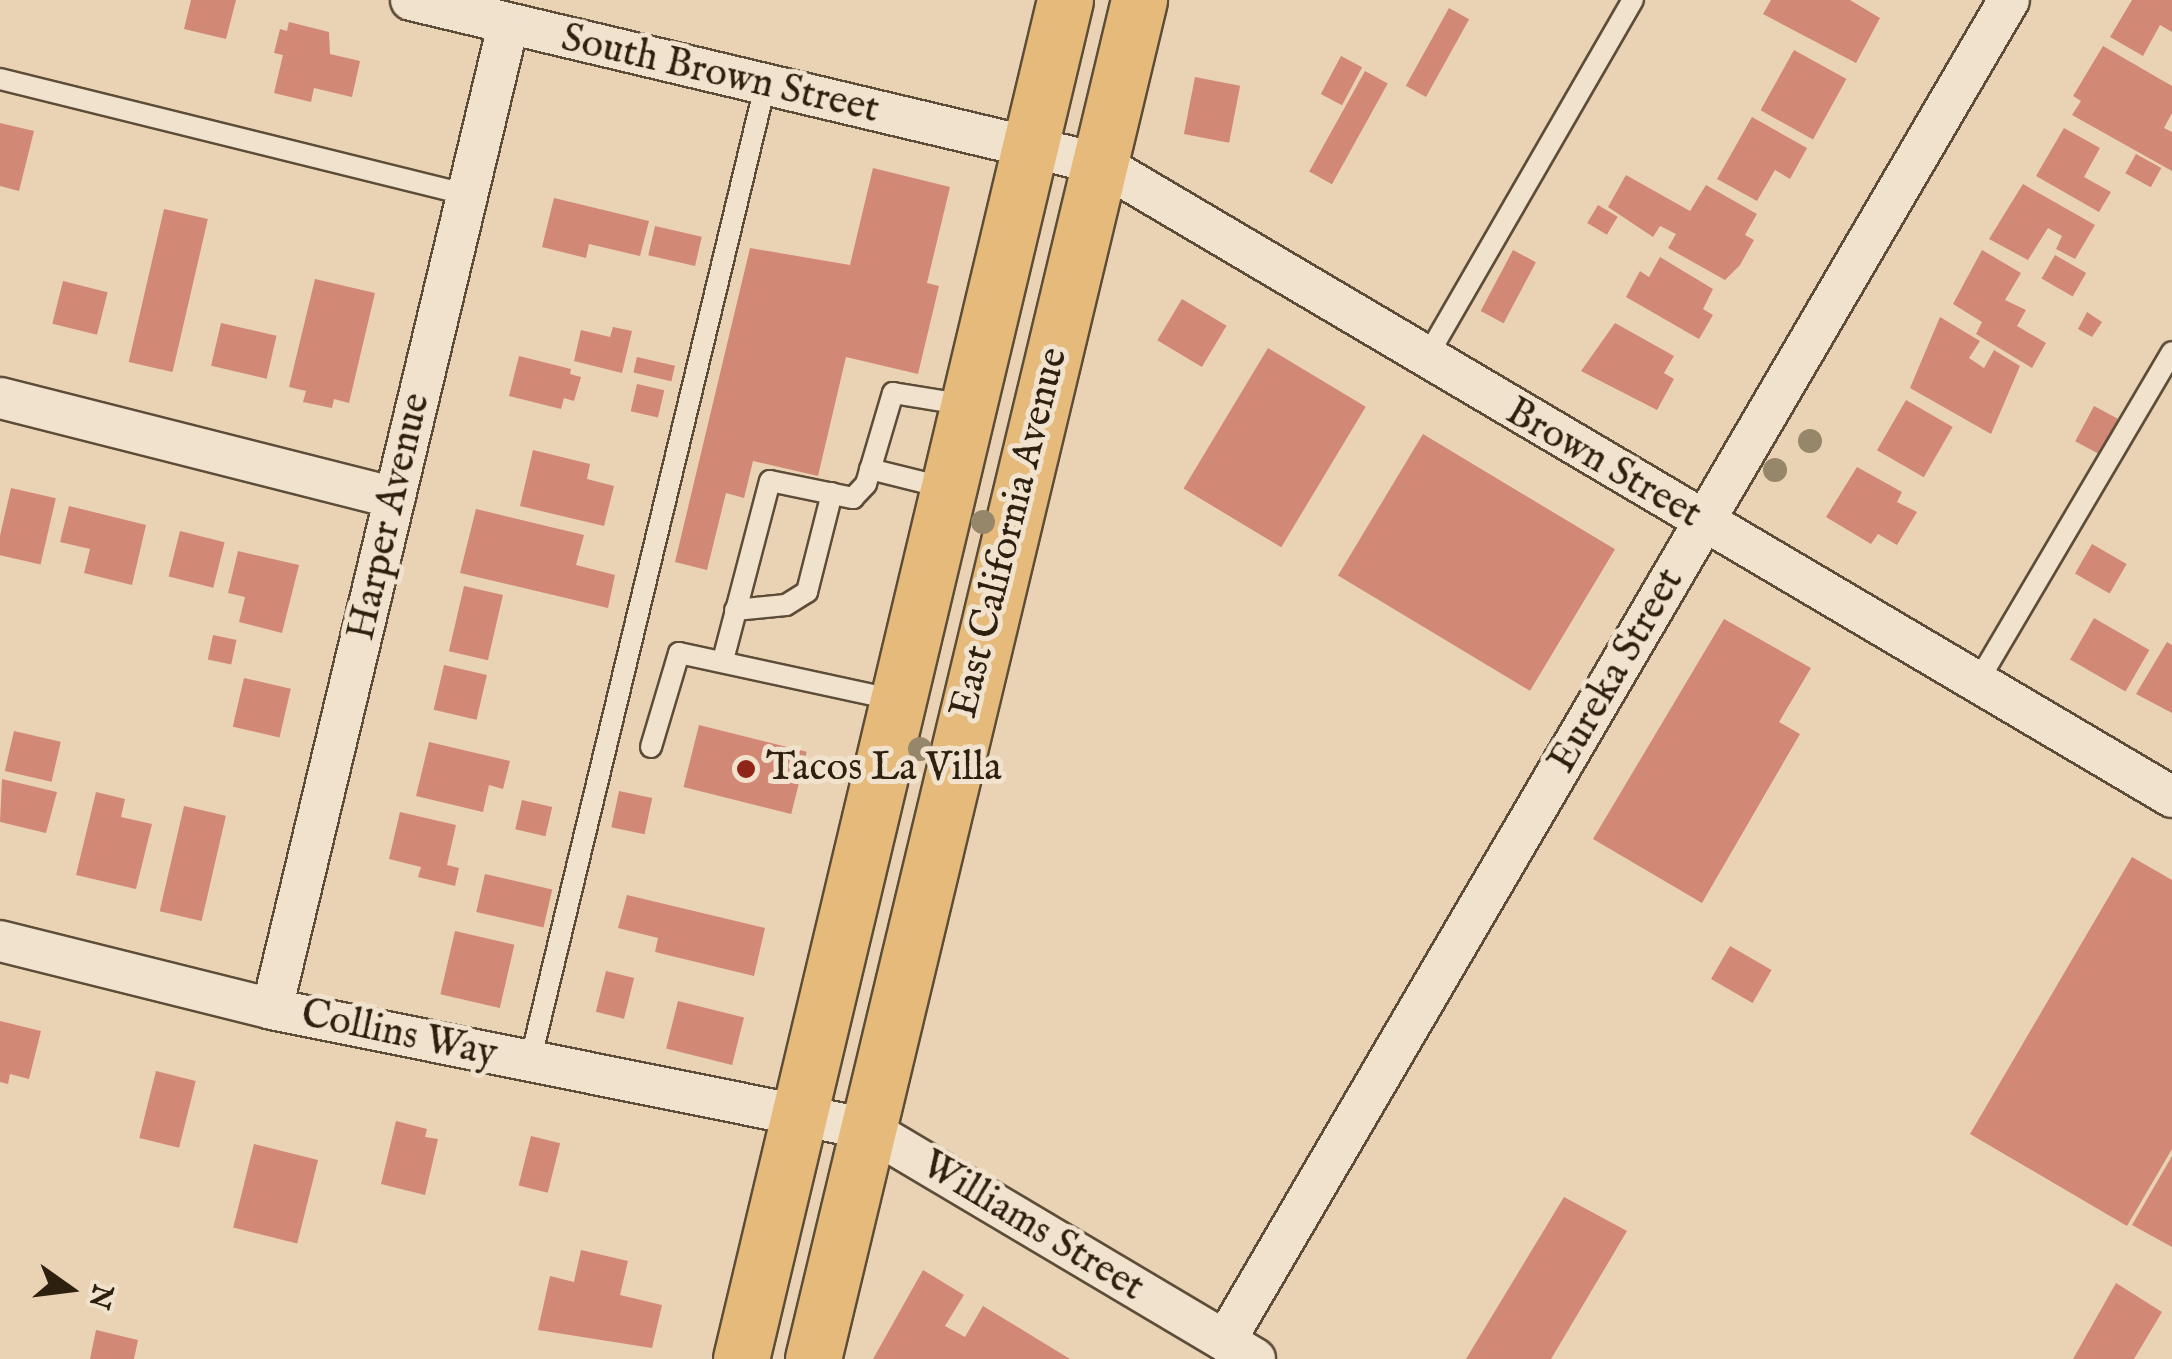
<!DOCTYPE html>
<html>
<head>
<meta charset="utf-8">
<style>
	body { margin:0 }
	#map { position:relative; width:2172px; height:1359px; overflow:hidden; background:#ead3b4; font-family:"IM FELL English",serif }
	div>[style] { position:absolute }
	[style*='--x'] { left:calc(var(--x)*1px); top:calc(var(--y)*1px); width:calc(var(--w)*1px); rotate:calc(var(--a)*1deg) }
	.building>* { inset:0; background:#d18975; transform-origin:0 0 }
	.roads { filter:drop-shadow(2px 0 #5d4d38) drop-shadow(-2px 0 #5d4d38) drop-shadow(0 2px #5d4d38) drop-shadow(0 -2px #5d4d38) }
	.service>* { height:20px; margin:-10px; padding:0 10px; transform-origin:10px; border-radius:10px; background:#f1e2ce }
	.minor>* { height:40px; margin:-20px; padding:0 20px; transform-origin:20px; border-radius:20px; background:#f1e2ce }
	.primary>* { height:55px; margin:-27.5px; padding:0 27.5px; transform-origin:27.5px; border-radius:27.5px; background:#e5ba7a }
	.trees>* { width:24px; height:24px; margin:-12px; border-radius:50%; background:#96866a }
	.dots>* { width:28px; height:28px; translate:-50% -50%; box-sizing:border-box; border:5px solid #f1e2ce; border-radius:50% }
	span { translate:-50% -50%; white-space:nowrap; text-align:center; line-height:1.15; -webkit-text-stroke:10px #f1e2ce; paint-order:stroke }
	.street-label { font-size:40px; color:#2e200f }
	.poi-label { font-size:40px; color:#2e200f }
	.left { translate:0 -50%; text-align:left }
	.north { position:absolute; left:20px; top:1239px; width:100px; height:100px; -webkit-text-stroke:8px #f1e2ce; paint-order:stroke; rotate:104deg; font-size:28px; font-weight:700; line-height:40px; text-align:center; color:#2e200f }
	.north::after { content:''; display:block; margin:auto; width:35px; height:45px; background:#2e200f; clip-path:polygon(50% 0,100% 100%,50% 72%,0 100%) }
</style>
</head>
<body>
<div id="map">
	<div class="building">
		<i style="clip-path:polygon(191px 0,236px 0,226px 39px,184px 29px)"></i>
		<i style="clip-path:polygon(1771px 0,1850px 0,1880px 18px,1856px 63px,1763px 14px)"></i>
		<i style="clip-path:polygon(2132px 0,2172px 0,2172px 32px,2160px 25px,2143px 56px,2110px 37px)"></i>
		<i style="left:1449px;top:8px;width:23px;height:89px;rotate:29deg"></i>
		<i style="clip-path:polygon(289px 22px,329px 32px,330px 54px,360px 61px,352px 97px,314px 88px,311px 102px,274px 93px,283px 55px,274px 53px,280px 29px,287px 31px)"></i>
		<i style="clip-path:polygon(2103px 46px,2172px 86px,2172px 113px,2164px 128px,2172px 132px,2172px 171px,2072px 115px,2081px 101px,2073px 96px)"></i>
		<i style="left:1794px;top:50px;width:60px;height:69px;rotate:29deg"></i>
		<i style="left:1341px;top:56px;width:24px;height:43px;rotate:28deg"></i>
		<i style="left:1365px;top:71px;width:26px;height:115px;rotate:29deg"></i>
		<i style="left:1195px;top:77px;width:46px;height:58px;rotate:11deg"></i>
		<i style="clip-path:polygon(1752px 117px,1807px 148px,1790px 179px,1775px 170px,1757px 201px,1717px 179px)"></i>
		<i style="clip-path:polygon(0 123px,34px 131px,19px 191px,0 186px)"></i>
		<i style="clip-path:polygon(2064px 128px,2100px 148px,2084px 177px,2111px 192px,2099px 212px,2036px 176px)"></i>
		<i style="left:2136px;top:154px;width:29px;height:22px;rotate:29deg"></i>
		<i style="clip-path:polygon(873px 168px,950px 187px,927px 283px,939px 286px,918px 374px,846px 357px,818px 476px,753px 461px,744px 498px,726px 493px,707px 570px,675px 562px,750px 248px,850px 265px)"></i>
		<i style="clip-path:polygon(1626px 175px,1690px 211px,1706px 185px,1757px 214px,1745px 235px,1754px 240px,1740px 265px,1725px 280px,1668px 248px,1676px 234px,1660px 226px,1653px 237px,1608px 207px)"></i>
		<i style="clip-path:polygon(2023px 184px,2095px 225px,2075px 259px,2056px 249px,2062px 236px,2048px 228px,2028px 260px,1989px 239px)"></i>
		<i style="clip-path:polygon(554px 198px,649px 221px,640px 256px,589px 244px,586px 258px,542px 247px)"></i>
		<i style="left:1598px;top:205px;width:23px;height:21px;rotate:31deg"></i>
		<i style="left:164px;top:209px;width:45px;height:157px;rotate:13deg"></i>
		<i style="left:655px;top:226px;width:48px;height:30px;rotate:13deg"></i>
		<i style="left:1513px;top:250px;width:26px;height:69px;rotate:28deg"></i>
		<i style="clip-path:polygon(1982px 250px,2021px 273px,2005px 300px,2026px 310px,2017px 326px,2046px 343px,2032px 368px,1976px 334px,1982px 322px,1953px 304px)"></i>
		<i style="left:2055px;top:255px;width:36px;height:27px;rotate:30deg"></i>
		<i style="clip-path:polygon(1660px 257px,1713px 289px,1703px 309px,1713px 315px,1699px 339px,1626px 297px,1640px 271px,1649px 277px)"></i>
		<i style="clip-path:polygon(315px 279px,375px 293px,349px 403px,334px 399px,332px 408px,303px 402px,306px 391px,289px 387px)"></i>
		<i style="left:63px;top:281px;width:46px;height:44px;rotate:14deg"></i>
		<i style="left:1182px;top:299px;width:52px;height:48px;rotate:31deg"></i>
		<i style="clip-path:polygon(2087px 312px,2102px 322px,2092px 337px,2078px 329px)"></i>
		<i style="clip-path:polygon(1940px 317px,1980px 341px,1969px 358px,1984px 368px,1994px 350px,2020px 366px,1991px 434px,1910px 388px)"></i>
		<i style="left:221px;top:323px;width:57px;height:44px;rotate:13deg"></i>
		<i style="clip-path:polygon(1615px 323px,1674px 356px,1664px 373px,1674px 379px,1657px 410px,1581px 371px)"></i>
		<i style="clip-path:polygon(613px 327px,632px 331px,622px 373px,574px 361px,581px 330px,610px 337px)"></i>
		<i style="left:1268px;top:348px;width:114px;height:164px;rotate:31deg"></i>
		<i style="clip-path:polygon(519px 356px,571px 369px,570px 374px,581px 377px,574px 401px,564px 398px,561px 409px,509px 396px)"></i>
		<i style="left:637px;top:357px;width:39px;height:16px;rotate:13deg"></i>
		<i style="left:637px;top:384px;width:28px;height:28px;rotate:13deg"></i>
		<i style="left:1906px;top:400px;width:54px;height:58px;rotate:30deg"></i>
		<i style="left:2094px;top:406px;width:27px;height:40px;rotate:28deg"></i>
		<i style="left:1423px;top:434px;width:224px;height:165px;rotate:31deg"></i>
		<i style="clip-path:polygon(533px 450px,590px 464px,587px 479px,614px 486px,604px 526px,520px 506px)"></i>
		<i style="clip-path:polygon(1857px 467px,1902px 492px,1897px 502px,1917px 512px,1897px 545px,1878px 534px,1871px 544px,1826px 517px)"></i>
		<i style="left:11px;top:488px;width:46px;height:68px;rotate:13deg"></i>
		<i style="clip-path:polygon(69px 506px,146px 525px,132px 585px,84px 573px,90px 549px,60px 542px)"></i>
		<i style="clip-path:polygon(476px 509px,584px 535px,576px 565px,615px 575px,608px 608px,460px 573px)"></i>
		<i style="left:180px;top:531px;width:46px;height:47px;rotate:14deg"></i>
		<i style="left:2092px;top:544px;width:40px;height:34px;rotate:30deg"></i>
		<i style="clip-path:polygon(238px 551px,299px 565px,282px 633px,239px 622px,245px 597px,228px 593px)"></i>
		<i style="left:464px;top:586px;width:40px;height:67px;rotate:13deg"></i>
		<i style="left:2094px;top:618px;width:64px;height:48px;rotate:30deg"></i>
		<i style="clip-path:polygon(1724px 619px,1811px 668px,1779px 722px,1800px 734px,1702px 903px,1593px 839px)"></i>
		<i style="left:213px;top:635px;width:24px;height:25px;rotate:12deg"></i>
		<i style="clip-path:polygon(2167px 642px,2172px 645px,2172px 713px,2136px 694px)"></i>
		<i style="left:444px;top:665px;width:44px;height:46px;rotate:13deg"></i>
		<i style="left:244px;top:678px;width:48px;height:50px;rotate:13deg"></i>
		<i style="left:699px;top:725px;width:111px;height:64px;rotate:14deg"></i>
		<i style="left:14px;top:731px;width:48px;height:41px;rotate:13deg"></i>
		<i style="clip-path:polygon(429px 742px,510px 761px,503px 789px,489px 785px,483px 812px,416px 796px)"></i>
		<i style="clip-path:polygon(2px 779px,57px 792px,46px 833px,0 822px)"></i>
		<i style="left:619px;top:791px;width:34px;height:37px;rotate:12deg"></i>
		<i style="clip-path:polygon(96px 792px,125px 799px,121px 817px,152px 824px,136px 889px,76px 875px)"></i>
		<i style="left:522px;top:800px;width:31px;height:30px;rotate:13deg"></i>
		<i style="left:184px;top:806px;width:43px;height:108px;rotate:13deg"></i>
		<i style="clip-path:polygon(400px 812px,456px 825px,447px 865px,459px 868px,455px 886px,418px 877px,421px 867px,389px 859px)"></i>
		<i style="clip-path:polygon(2132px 857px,2172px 880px,2172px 1149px,2127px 1226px,1970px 1134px)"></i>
		<i style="left:485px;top:874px;width:69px;height:39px;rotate:13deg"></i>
		<i style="clip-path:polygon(627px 895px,765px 928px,754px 976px,655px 952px,658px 938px,618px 928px)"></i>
		<i style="left:455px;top:931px;width:61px;height:65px;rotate:13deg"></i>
		<i style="left:1730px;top:946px;width:48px;height:38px;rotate:30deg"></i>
		<i style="left:606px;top:971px;width:29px;height:42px;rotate:14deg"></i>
		<i style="left:678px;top:1001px;width:68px;height:49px;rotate:14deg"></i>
		<i style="clip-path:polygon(0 1021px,41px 1031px,29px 1079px,10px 1074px,8px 1084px,0 1082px)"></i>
		<i style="left:156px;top:1071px;width:41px;height:69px;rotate:14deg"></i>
		<i style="clip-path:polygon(396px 1121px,427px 1129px,425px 1137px,438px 1139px,425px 1195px,381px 1184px)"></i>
		<i style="left:531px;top:1136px;width:30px;height:51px;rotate:14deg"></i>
		<i style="left:254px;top:1144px;width:66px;height:86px;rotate:14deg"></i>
		<i style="clip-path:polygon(2172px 1156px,2172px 1247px,2132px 1225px)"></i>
		<i style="clip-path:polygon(1564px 1197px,1627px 1231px,1551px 1359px,1466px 1359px)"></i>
		<i style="clip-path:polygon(581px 1250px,628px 1261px,620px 1295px,662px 1305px,652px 1348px,538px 1330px,550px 1276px,574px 1282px)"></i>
		<i style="clip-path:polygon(923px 1270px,964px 1295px,945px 1326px,965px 1337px,983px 1306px,1070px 1359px,873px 1359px)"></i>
		<i style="clip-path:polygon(2116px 1283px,2162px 1312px,2134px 1359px,2073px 1359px)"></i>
		<i style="clip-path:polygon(96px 1330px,138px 1340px,134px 1359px,90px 1359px)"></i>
	</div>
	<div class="roads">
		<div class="service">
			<i style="--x:0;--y:79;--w:481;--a:13.9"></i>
			<i style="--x:1425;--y:360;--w:416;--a:-60"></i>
			<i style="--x:870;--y:469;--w:78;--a:14"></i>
			<i style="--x:735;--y:610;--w:51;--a:-5.6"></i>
			<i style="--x:786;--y:605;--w:25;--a:-32"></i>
			<i style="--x:807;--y:592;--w:102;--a:-75.8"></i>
			<i style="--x:723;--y:660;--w:185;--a:-75.3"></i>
			<i style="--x:770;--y:481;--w:85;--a:11.6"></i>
			<i style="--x:853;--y:498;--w:19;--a:-47"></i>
			<i style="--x:866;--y:484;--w:95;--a:-73.5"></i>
			<i style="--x:893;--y:393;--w:74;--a:9.3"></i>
			<i style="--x:1977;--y:683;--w:384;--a:-59.5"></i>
			<i style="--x:651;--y:747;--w:98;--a:-73.4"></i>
			<i style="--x:679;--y:653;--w:222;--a:12.2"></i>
			<i style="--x:530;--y:1062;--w:1004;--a:-76.46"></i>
		</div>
		<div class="minor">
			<i style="--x:411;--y:0;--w:709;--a:13.37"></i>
			<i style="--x:1101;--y:164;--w:1244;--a:30.58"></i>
			<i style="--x:0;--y:398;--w:407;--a:14.2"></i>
			<i style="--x:0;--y:941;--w:280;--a:14"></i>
			<i style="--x:272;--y:1009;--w:608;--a:11.38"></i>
			<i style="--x:868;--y:1129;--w:450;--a:30.7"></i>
			<i style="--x:272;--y:1009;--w:1012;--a:-76.51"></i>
			<i style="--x:1225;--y:1341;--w:1553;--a:-59.69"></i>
		</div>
		<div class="primary">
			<i style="--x:741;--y:1359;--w:1397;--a:-76.59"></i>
			<i style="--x:813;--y:1359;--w:1398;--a:-76.51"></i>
		</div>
	</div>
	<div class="trees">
		<i style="left:1810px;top:441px"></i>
		<i style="left:1775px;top:470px"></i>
		<i style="left:983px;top:522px"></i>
		<i style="left:920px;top:749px"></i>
	</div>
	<div class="dots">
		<i style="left:746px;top:769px;background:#8f2418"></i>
	</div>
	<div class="street-label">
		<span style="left:720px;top:75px;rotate:13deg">South Brown Street</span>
		<span style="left:1603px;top:464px;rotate:30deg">Brown Street</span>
		<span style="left:390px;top:517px;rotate:-77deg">Harper Avenue</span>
		<span style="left:1010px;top:533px;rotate:-76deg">East California Avenue</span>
		<span style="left:1617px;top:671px;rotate:-60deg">Eureka Street</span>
		<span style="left:399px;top:1035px;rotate:12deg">Collins Way</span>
		<span style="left:1032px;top:1227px;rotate:31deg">Williams Street</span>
	</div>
	<div class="poi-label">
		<span class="left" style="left:766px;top:769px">Tacos La Villa</span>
	</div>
	<div class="north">N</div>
</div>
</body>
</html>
